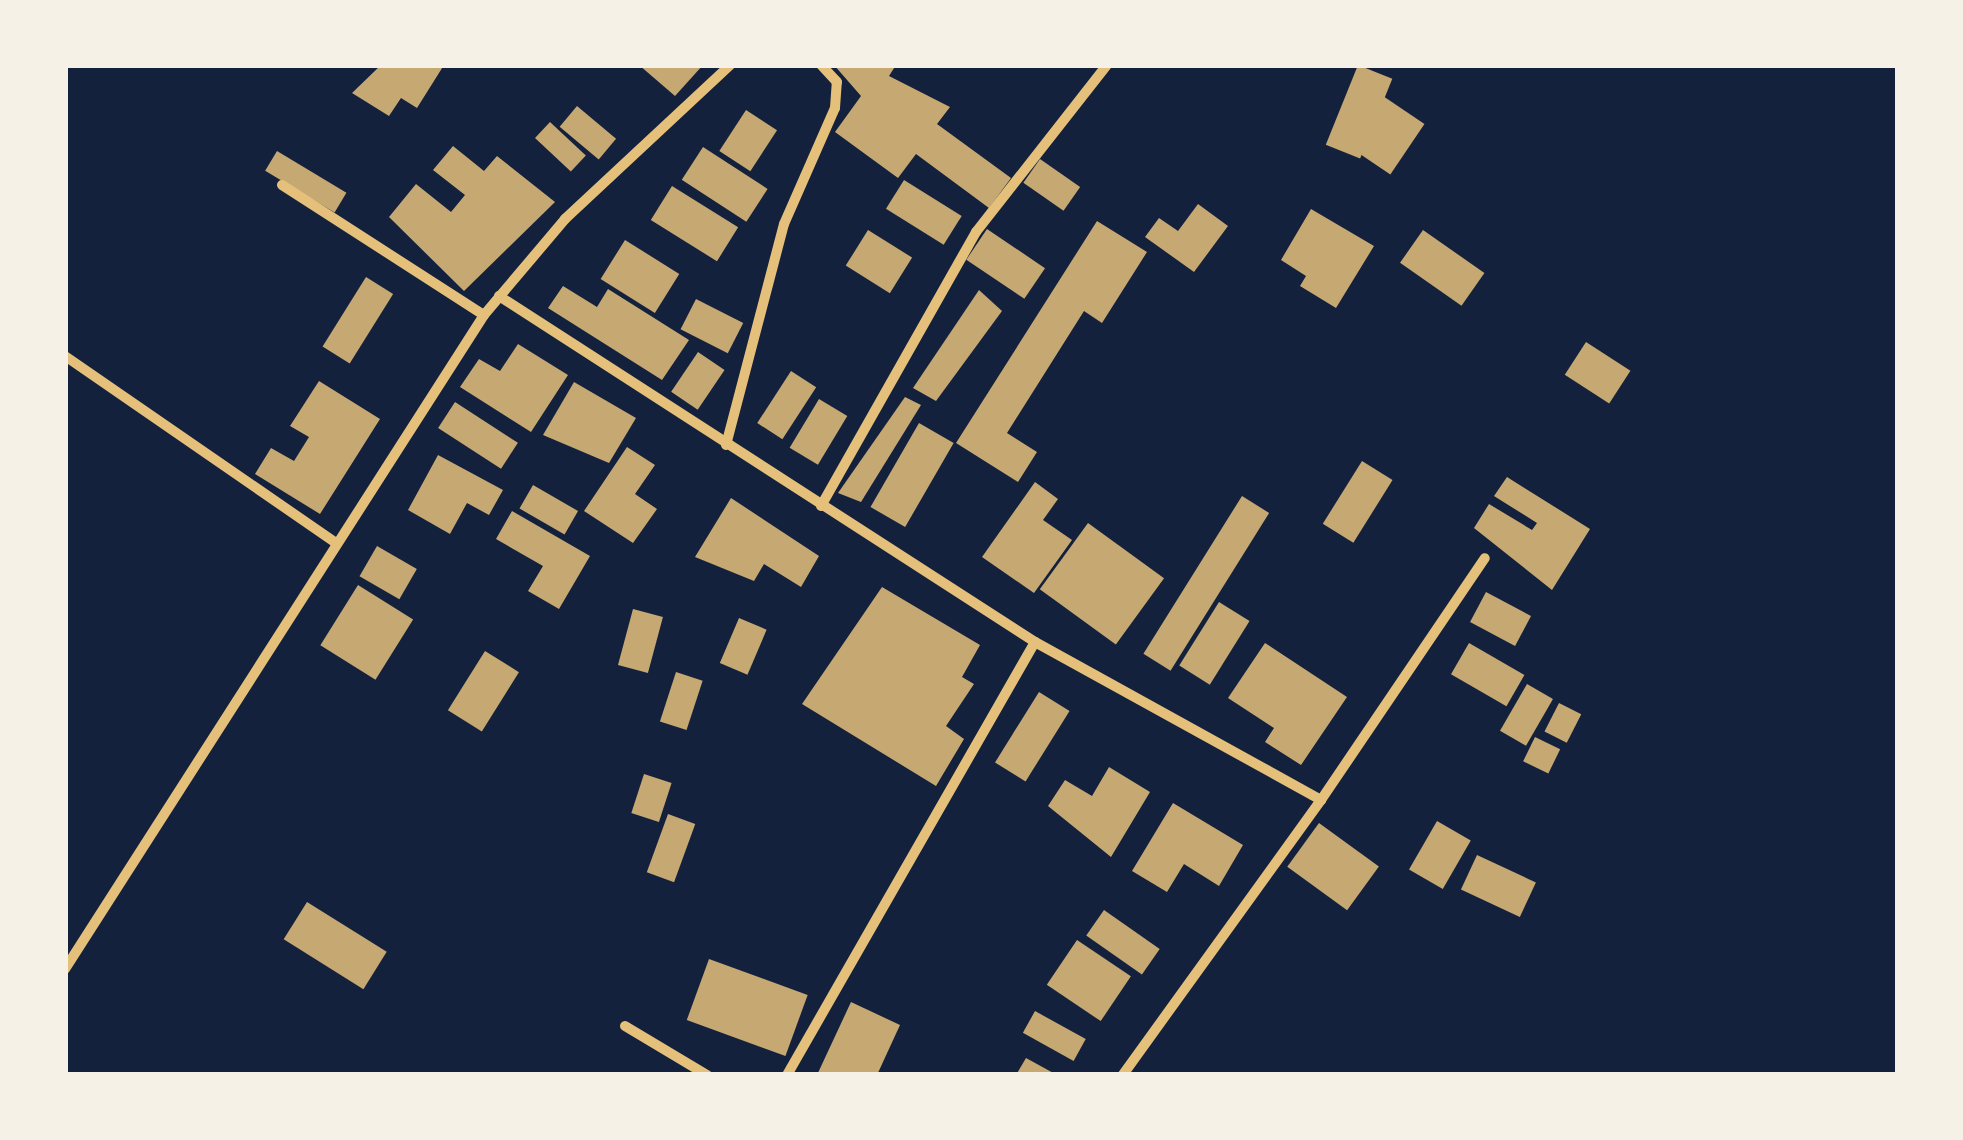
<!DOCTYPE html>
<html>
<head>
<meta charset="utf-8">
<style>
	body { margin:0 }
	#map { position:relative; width:1963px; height:1140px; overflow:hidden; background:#14213d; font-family:"Alegreya Sans",sans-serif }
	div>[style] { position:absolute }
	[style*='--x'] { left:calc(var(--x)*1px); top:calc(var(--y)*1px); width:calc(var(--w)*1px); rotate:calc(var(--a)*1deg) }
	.building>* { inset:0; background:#c6a872; transform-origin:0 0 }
	.minor>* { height:10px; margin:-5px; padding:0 5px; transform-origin:5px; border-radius:5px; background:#e5c07b }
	span { translate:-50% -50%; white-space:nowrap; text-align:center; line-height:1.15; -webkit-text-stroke:10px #f6f1e7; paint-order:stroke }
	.frame { position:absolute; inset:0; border:68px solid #f6f1e7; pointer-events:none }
</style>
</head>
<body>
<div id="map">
	<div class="building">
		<i style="clip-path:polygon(381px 65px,444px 65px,417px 108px,401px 98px,389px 116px,352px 93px)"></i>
		<i style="clip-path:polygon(639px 65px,703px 65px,675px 96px)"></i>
		<i style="clip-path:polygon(834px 65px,896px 65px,889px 76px,950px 107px,937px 124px,1011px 178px,989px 208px,916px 154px,898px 178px,835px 132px,861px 96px)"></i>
		<i style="left:1358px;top:65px;width:37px;height:86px;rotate:22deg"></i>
		<i style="left:1383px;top:96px;width:50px;height:61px;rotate:34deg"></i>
		<i style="left:577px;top:106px;width:51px;height:27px;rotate:40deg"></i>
		<i style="left:746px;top:110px;width:37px;height:49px;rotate:33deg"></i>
		<i style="left:550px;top:122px;width:49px;height:22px;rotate:43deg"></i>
		<i style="clip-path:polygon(453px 146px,484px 171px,497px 156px,555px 202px,464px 291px,389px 217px,416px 184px,451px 212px,465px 195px,433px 170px)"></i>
		<i style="left:703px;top:147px;width:77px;height:39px;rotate:33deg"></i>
		<i style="left:277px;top:151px;width:81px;height:23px;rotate:31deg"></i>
		<i style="left:1040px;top:159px;width:49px;height:29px;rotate:35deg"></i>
		<i style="left:904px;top:180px;width:68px;height:34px;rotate:32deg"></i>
		<i style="left:672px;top:186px;width:78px;height:40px;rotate:32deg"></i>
		<i style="clip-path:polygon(1198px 204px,1228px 226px,1194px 272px,1145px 237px,1159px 218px,1178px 231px)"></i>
		<i style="clip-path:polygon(1311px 209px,1374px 246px,1336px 308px,1300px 286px,1306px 276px,1281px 260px)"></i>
		<i style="clip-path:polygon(1097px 221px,1147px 252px,1102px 323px,1084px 311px,1007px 433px,1037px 452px,1018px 482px,956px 443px)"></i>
		<i style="left:987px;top:229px;width:70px;height:37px;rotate:34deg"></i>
		<i style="left:868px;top:230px;width:52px;height:42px;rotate:32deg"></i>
		<i style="left:1423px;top:230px;width:75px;height:40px;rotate:35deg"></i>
		<i style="left:625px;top:240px;width:64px;height:46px;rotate:32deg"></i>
		<i style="left:366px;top:277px;width:32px;height:82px;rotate:32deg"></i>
		<i style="clip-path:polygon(563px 286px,597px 307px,608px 289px,689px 340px,662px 380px,548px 308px)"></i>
		<i style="clip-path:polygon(979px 290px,1002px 311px,936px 401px,913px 388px)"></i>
		<i style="left:696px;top:299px;width:53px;height:34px;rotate:27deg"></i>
		<i style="left:1586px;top:342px;width:53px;height:39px;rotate:33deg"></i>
		<i style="clip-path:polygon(518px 344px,568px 375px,531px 432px,460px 387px,479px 359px,500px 371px)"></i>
		<i style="left:698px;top:352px;width:32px;height:48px;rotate:34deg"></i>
		<i style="left:791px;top:371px;width:30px;height:62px;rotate:33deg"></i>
		<i style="clip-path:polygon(319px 381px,380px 419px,320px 514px,255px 474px,271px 448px,294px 461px,309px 437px,290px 426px)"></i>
		<i style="clip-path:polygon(574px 382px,636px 418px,609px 463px,543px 435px)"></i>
		<i style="clip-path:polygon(905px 397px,921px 405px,861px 502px,838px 493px)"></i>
		<i style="left:819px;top:399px;width:33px;height:57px;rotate:31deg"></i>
		<i style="left:455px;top:402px;width:75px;height:31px;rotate:33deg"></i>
		<i style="left:919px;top:423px;width:40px;height:97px;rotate:30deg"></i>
		<i style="clip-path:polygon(627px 447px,655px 465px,635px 494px,657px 509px,633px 543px,584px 511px)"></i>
		<i style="clip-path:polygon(438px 455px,503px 490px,489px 515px,467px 503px,450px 534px,408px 510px)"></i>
		<i style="left:1362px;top:461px;width:36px;height:74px;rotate:32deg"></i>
		<i style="clip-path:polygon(1507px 477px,1590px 529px,1552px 590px,1474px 528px,1489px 504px,1532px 530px,1537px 523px,1494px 496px)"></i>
		<i style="clip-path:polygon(1035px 482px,1058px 499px,1043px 520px,1072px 540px,1034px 593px,982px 557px)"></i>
		<i style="left:533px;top:485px;width:52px;height:27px;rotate:30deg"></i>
		<i style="left:1242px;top:496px;width:32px;height:186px;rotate:32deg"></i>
		<i style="clip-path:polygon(731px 498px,819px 556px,801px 587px,764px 564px,754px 581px,695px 557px)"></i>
		<i style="clip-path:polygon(512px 511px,590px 556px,559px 609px,528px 591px,543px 566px,496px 539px)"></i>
		<i style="left:1088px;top:523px;width:94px;height:82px;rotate:36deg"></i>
		<i style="left:377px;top:546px;width:46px;height:35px;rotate:30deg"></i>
		<i style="left:358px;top:585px;width:65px;height:71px;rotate:32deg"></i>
		<i style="clip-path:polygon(882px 587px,980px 645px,962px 677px,974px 684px,946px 726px,964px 739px,936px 786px,802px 704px)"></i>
		<i style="left:1486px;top:592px;width:51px;height:34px;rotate:28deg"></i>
		<i style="left:1219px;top:602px;width:36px;height:75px;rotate:32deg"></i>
		<i style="left:633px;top:609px;width:31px;height:58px;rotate:15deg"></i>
		<i style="left:739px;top:618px;width:30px;height:49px;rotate:23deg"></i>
		<i style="clip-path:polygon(1265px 643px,1347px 697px,1301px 765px,1265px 742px,1274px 728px,1228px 698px)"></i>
		<i style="left:1469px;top:643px;width:64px;height:36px;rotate:30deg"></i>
		<i style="left:485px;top:651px;width:40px;height:70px;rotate:32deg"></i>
		<i style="left:676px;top:672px;width:28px;height:52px;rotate:18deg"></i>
		<i style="left:1527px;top:684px;width:30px;height:54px;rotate:30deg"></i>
		<i style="left:1039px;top:692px;width:36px;height:83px;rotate:32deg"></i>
		<i style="left:1559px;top:703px;width:25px;height:32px;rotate:27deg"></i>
		<i style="left:1535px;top:737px;width:28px;height:27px;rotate:26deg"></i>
		<i style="clip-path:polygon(1109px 767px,1150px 792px,1111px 857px,1048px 806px,1065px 780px,1092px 796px)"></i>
		<i style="left:644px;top:774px;width:29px;height:41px;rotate:18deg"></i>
		<i style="clip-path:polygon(1173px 803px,1243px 845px,1219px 886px,1184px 864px,1167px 892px,1132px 871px)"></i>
		<i style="left:668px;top:814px;width:29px;height:62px;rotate:20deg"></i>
		<i style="left:1437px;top:821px;width:39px;height:56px;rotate:30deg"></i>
		<i style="left:1319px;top:823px;width:74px;height:54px;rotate:36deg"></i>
		<i style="left:1477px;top:855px;width:65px;height:38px;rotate:25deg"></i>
		<i style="left:307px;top:902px;width:94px;height:44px;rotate:32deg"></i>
		<i style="left:1104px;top:910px;width:68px;height:31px;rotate:35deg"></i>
		<i style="left:1077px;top:940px;width:65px;height:54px;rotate:34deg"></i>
		<i style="left:709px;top:959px;width:105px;height:65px;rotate:20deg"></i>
		<i style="clip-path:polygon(851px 1002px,900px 1025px,877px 1075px,817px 1075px)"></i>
		<i style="left:1035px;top:1011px;width:58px;height:25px;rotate:29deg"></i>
		<i style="clip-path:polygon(1026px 1058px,1057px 1075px,1016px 1075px)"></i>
	</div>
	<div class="minor">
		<i style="--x:282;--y:185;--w:240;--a:32.8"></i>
		<i style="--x:499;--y:296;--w:638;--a:32.84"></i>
		<i style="--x:1035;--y:642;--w:327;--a:28.9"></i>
		<i style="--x:1321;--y:800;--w:339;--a:125.8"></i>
		<i style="--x:65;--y:356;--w:326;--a:34.6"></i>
		<i style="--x:726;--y:445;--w:228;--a:-75.3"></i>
		<i style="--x:784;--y:224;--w:127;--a:-66.3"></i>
		<i style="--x:835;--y:108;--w:26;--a:-86"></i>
		<i style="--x:837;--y:82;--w:23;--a:-133"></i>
		<i style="--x:821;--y:506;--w:315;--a:-60.5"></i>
		<i style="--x:976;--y:232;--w:212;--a:-51.9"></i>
		<i style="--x:1321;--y:800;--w:292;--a:-55.9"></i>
		<i style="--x:65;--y:969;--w:777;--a:-57.35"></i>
		<i style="--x:484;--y:315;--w:126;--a:-49.8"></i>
		<i style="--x:565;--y:219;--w:226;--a:-43"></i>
		<i style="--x:625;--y:1026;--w:96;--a:30.9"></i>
		<i style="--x:787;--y:1075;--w:499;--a:-60.2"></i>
	</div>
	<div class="frame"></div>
</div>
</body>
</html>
